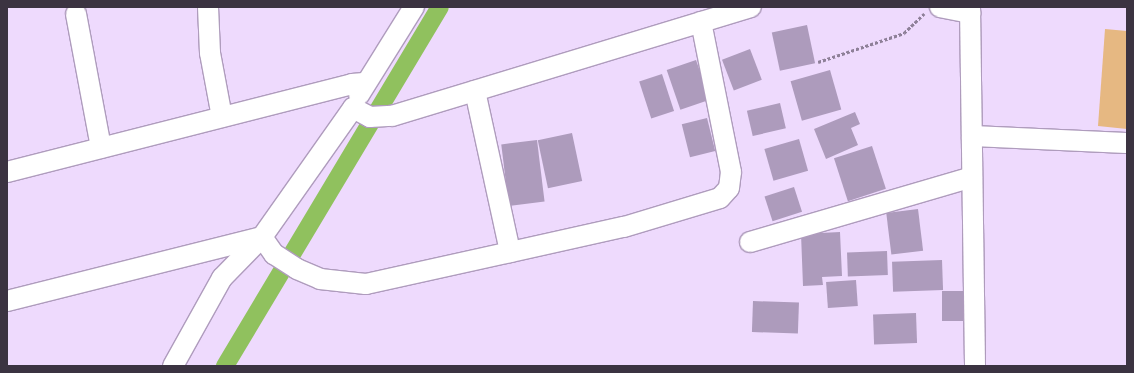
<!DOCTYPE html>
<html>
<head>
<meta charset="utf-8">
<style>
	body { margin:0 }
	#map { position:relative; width:1134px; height:373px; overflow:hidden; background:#eedafd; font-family:Figtree,sans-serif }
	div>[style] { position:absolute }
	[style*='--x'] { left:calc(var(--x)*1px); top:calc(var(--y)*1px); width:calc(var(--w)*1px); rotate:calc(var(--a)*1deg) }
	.green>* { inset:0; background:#e6b882 }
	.canal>* { height:18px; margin:-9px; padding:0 9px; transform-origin:9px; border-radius:9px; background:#90c15e }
	.building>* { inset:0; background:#ad9bbc; transform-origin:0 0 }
	.path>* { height:2.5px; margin-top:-1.25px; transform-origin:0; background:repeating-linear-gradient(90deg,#8e8098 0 3px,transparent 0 5px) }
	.roads { filter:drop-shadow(1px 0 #af9cbd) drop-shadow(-1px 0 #af9cbd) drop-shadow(0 1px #af9cbd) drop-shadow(0 -1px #af9cbd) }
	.street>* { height:20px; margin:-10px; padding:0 10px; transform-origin:10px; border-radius:10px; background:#fff }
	span { translate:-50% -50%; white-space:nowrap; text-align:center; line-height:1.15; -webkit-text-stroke:4px #f4ecfa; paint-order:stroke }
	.frame { position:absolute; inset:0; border:8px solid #3b3341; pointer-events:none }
</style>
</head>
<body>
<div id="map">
	<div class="green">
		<i style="clip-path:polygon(1105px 29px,1127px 31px,1127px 129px,1098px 126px)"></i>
	</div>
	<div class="canal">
		<i style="--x:225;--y:366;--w:418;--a:-59.1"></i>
	</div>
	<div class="building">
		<i style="left:807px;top:25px;width:39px;height:36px;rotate:78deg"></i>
		<i style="left:750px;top:49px;width:33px;height:30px;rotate:69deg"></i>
		<i style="left:696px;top:60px;width:42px;height:31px;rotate:71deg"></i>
		<i style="left:830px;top:70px;width:41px;height:41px;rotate:74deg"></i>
		<i style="left:662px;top:74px;width:39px;height:24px;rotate:72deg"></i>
		<i style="left:780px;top:103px;width:26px;height:34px;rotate:77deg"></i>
		<i style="clip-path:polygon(855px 112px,860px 124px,851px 128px,858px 145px,826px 159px,814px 129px)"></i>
		<i style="left:707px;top:118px;width:34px;height:26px;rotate:76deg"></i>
		<i style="left:572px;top:133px;width:49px;height:35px;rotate:78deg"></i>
		<i style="left:799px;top:139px;width:33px;height:36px;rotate:74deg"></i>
		<i style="left:537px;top:140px;width:62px;height:36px;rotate:83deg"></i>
		<i style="left:872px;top:146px;width:45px;height:40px;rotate:72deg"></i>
		<i style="left:794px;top:187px;width:26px;height:31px;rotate:72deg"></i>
		<i style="left:918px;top:209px;width:42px;height:32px;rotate:83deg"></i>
		<i style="clip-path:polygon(840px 232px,842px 276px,822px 277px,823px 285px,803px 286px,801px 234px)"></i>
		<i style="left:887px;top:251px;width:24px;height:40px;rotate:88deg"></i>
		<i style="left:942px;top:260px;width:30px;height:50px;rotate:88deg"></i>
		<i style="left:856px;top:280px;width:26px;height:30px;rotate:86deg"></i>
		<i style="left:963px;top:291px;width:30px;height:21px;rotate:90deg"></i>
		<i style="left:753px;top:301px;width:46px;height:31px;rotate:2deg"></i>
		<i style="left:916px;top:313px;width:30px;height:43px;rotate:88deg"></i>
	</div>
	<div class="path">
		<i style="--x:818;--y:62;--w:91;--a:-18.6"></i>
		<i style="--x:904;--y:33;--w:28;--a:-44"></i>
	</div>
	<div class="roads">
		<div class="street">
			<i style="--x:208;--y:7;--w:46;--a:87.5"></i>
			<i style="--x:210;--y:53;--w:65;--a:79.4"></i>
			<i style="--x:940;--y:7;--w:31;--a:11"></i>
			<i style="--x:970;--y:7;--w:359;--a:89.2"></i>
			<i style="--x:76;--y:14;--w:136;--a:79.4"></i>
			<i style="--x:475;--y:91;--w:165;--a:77.7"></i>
			<i style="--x:359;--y:95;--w:104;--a:-58"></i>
			<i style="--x:972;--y:136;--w:155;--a:2.6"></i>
			<i style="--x:7;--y:172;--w:356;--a:-14.3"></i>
			<i style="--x:352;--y:84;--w:12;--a:-5"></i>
			<i style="--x:750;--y:242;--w:231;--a:-16.3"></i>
			<i style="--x:7;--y:301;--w:263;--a:-14.1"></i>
			<i style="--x:262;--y:237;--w:21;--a:55"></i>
			<i style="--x:274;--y:254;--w:27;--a:33"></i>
			<i style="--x:297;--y:269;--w:25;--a:23"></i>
			<i style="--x:320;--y:279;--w:46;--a:6.2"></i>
			<i style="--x:366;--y:284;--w:264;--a:-12.5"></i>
			<i style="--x:624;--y:227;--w:100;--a:-16.8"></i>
			<i style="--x:720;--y:198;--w:13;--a:-48"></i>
			<i style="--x:729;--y:188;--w:16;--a:-83"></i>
			<i style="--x:731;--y:172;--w:153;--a:-101.3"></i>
			<i style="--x:173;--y:366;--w:101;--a:-60.9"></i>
			<i style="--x:222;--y:278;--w:57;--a:-45.7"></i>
			<i style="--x:262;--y:237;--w:158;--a:-54.8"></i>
			<i style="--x:353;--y:108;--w:19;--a:28"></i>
			<i style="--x:370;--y:117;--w:22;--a:-3"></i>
			<i style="--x:392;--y:116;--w:375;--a:-16.9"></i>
		</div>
	</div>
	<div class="frame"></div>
</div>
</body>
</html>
